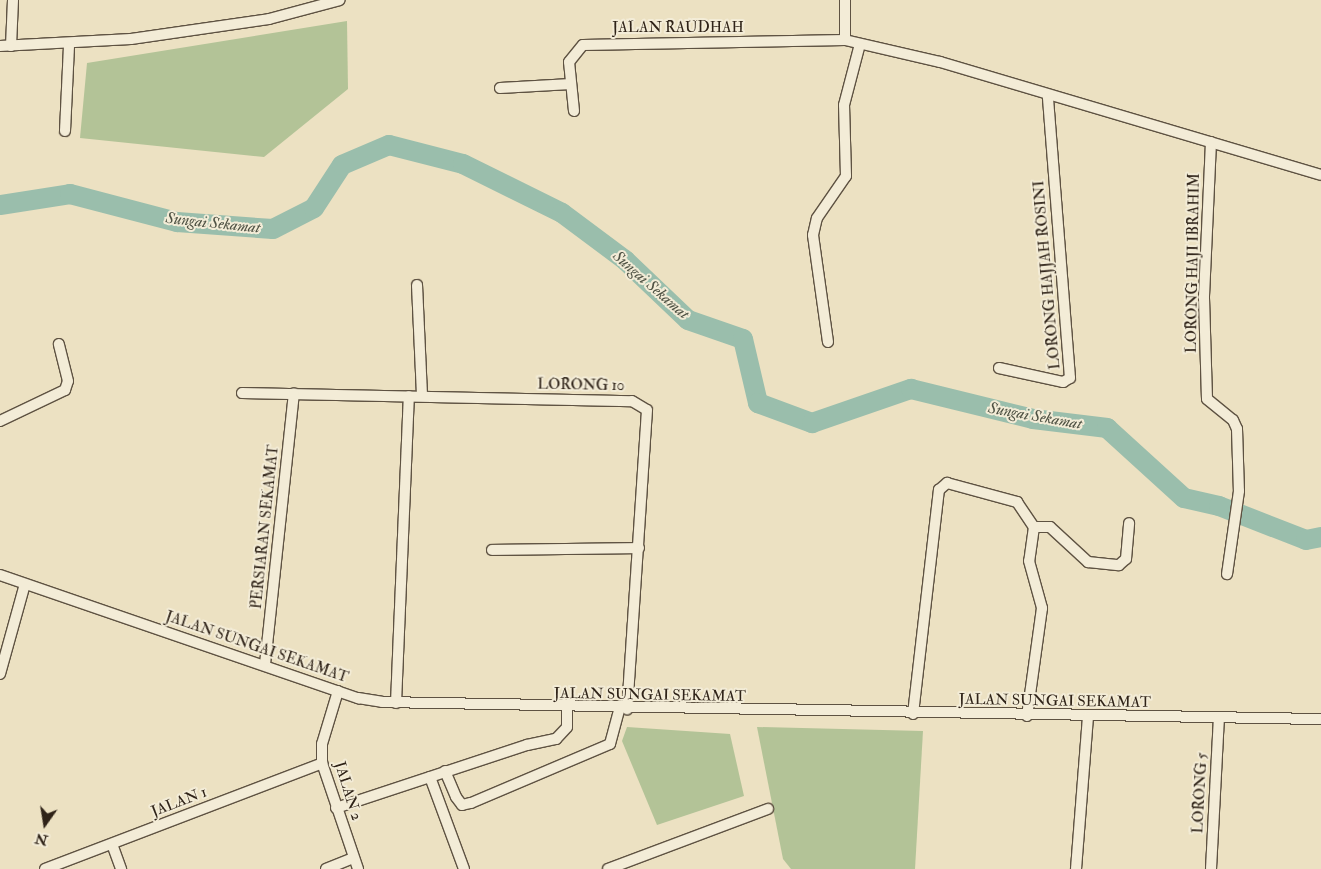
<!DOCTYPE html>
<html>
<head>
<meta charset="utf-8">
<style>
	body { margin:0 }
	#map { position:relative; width:1321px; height:869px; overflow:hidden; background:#ece1c2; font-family:"IM FELL Double Pica",serif }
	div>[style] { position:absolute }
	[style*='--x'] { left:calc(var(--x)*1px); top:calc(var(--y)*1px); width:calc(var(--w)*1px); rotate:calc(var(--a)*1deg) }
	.green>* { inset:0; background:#b3c397 }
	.river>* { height:20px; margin:-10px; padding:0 10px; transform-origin:10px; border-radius:10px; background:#9abeac }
	.roads { filter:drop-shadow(1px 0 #5e5242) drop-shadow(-1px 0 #5e5242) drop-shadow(0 1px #5e5242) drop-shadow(0 -1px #5e5242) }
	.minor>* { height:10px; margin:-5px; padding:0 5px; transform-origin:5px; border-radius:5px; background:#f3ecd7 }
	span { translate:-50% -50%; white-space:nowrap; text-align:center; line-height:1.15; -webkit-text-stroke:4px #f3ecd7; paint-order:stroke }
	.street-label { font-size:15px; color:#2f2318 }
	.water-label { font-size:16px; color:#4f5244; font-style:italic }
	.north { position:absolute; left:20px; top:799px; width:50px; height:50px; -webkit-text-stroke:4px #f3ecd7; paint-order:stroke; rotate:193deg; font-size:14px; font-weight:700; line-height:20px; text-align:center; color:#2f2318 }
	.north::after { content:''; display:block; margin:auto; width:18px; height:22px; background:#2f2318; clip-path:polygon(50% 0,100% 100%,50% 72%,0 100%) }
</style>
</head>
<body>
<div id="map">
	<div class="green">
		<i style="clip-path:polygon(347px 21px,348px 89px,264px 157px,80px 138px,87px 63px)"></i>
		<i style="clip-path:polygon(627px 727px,730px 734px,744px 796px,657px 825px,622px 741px)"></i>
		<i style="clip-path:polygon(757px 727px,923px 731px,915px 869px,791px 869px,783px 859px)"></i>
	</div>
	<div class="river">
		<i style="--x:0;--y:205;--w:71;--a:-8.9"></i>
		<i style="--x:70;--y:194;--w:111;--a:14.7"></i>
		<i style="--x:177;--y:222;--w:96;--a:4.2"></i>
		<i style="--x:273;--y:229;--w:46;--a:-27.1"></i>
		<i style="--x:314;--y:208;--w:51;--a:-56.9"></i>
		<i style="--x:342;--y:165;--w:51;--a:-23.1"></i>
		<i style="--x:389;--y:145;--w:76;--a:14.4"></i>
		<i style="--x:463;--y:164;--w:110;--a:26.3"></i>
		<i style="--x:562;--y:213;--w:79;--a:36.7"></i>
		<i style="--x:625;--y:260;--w:87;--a:43.6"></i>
		<i style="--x:688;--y:320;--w:58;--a:19.1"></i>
		<i style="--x:743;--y:339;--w:66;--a:76.8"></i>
		<i style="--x:758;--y:403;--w:58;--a:20.3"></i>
		<i style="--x:812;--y:423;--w:105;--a:-19"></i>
		<i style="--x:911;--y:389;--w:126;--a:13.8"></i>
		<i style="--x:1033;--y:419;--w:75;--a:6.9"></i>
		<i style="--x:1107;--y:428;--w:104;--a:42.3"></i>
		<i style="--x:1184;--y:498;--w:36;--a:13"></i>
		<i style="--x:1219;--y:506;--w:93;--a:21.3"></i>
		<i style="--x:1306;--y:540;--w:15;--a:-11"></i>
	</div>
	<div class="roads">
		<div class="minor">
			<i style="--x:845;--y:0;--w:40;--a:90"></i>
			<i style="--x:0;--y:46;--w:131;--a:-3.1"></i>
			<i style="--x:131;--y:39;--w:139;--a:-8.2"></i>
			<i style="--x:269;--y:19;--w:73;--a:-15"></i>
			<i style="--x:11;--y:46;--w:46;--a:-87.5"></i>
			<i style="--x:500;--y:88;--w:71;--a:-3.2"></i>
			<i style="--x:574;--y:111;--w:49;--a:-95.8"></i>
			<i style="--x:569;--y:62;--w:22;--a:-51"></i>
			<i style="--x:583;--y:45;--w:262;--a:-1.1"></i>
			<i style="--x:845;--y:40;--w:98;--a:13"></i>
			<i style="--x:940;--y:62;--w:397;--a:16.5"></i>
			<i style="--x:65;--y:131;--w:86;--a:-87.3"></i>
			<i style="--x:1211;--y:142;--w:156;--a:92.6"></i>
			<i style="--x:1204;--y:298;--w:101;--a:88.3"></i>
			<i style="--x:1207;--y:399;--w:33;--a:39"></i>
			<i style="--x:1233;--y:420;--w:10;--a:66"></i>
			<i style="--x:1237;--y:429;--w:62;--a:88.2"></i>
			<i style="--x:1239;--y:491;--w:84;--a:98.2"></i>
			<i style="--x:417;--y:285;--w:111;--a:87.4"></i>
			<i style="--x:828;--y:342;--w:108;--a:-98"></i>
			<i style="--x:813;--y:235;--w:17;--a:-77"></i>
			<i style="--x:817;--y:218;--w:51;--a:-55.4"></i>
			<i style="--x:846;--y:176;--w:71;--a:-91.6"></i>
			<i style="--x:844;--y:105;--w:63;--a:-75.3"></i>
			<i style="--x:999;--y:368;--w:66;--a:12.3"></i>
			<i style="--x:1063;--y:382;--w:8;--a:-30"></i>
			<i style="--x:1070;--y:378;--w:283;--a:-94.5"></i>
			<i style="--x:242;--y:393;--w:390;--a:1.2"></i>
			<i style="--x:632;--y:401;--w:17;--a:31"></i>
			<i style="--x:647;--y:410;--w:300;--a:93.8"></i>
			<i style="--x:0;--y:421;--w:72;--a:-25.5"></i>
			<i style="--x:65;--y:390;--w:9;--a:-72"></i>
			<i style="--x:68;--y:381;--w:38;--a:-104"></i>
			<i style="--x:1034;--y:527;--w:16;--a:0"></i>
			<i style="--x:1050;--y:527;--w:52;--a:42.6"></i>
			<i style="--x:1088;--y:562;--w:31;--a:6"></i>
			<i style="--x:1119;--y:565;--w:9;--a:-41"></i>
			<i style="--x:1126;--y:559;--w:36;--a:-85"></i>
			<i style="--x:492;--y:550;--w:147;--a:-0.8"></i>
			<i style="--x:0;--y:575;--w:379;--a:19"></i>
			<i style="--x:358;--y:698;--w:24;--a:9"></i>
			<i style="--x:382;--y:702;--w:939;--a:1.04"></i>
			<i style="--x:265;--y:664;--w:272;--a:-83.9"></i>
			<i style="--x:0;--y:674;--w:93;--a:-74.5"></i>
			<i style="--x:338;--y:691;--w:55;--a:106.8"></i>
			<i style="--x:322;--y:744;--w:19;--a:90"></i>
			<i style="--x:322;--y:763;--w:112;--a:71.2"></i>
			<i style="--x:396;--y:703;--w:307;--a:-87.6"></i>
			<i style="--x:913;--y:714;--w:226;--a:-83.4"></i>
			<i style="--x:939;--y:490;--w:11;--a:-41"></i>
			<i style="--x:947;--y:483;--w:73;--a:15.2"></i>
			<i style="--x:1017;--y:502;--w:30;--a:56"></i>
			<i style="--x:1034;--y:527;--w:34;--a:98"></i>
			<i style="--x:1029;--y:561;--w:49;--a:74.5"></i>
			<i style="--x:1042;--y:608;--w:109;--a:97.9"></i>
			<i style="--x:445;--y:771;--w:28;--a:67"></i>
			<i style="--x:456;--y:797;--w:10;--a:53"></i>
			<i style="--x:462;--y:805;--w:9;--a:-13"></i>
			<i style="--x:471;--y:803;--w:151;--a:-23"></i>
			<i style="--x:610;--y:744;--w:35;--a:-75"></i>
			<i style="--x:430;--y:777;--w:98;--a:69.7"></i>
			<i style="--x:336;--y:808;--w:201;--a:-18.3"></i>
			<i style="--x:527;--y:745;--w:30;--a:-12"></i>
			<i style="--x:556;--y:739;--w:16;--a:-47"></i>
			<i style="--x:567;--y:727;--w:19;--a:-90"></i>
			<i style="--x:112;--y:844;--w:27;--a:70"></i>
			<i style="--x:45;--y:869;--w:297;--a:-20.9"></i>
			<i style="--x:326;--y:869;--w:29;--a:-22"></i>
			<i style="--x:608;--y:869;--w:171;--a:-20.6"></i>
			<i style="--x:1076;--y:869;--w:152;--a:-85.5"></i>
			<i style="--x:1211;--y:869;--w:151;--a:-87"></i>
		</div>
	</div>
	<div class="street-label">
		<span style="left:678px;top:28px">JALAN RAUDHAH</span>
		<span style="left:1193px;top:263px;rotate:-89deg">LORONG HAJI IBRAHIM</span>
		<span style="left:1047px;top:275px;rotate:-95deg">LORONG HAJJAH ROSINI</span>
		<span style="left:581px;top:385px;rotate:1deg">LORONG 10</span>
		<span style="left:265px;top:527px;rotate:-84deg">PERSIARAN SEKAMAT</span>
		<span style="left:257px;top:647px;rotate:19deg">JALAN SUNGAI SEKAMAT</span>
		<span style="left:650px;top:695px;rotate:1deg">JALAN SUNGAI SEKAMAT</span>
		<span style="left:1055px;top:701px;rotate:1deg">JALAN SUNGAI SEKAMAT</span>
		<span style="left:348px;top:791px;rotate:73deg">JALAN 2</span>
		<span style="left:1200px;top:793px;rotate:-87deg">LORONG 5</span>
		<span style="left:179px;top:802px;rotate:-21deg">JALAN 1</span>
	</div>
	<div class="water-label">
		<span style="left:213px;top:223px;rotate:6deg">Sungai Sekamat</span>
		<span style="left:651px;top:285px;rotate:41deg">Sungai Sekamat</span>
		<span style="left:1035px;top:416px;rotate:10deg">Sungai Sekamat</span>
	</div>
	<div class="north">N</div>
</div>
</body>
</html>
